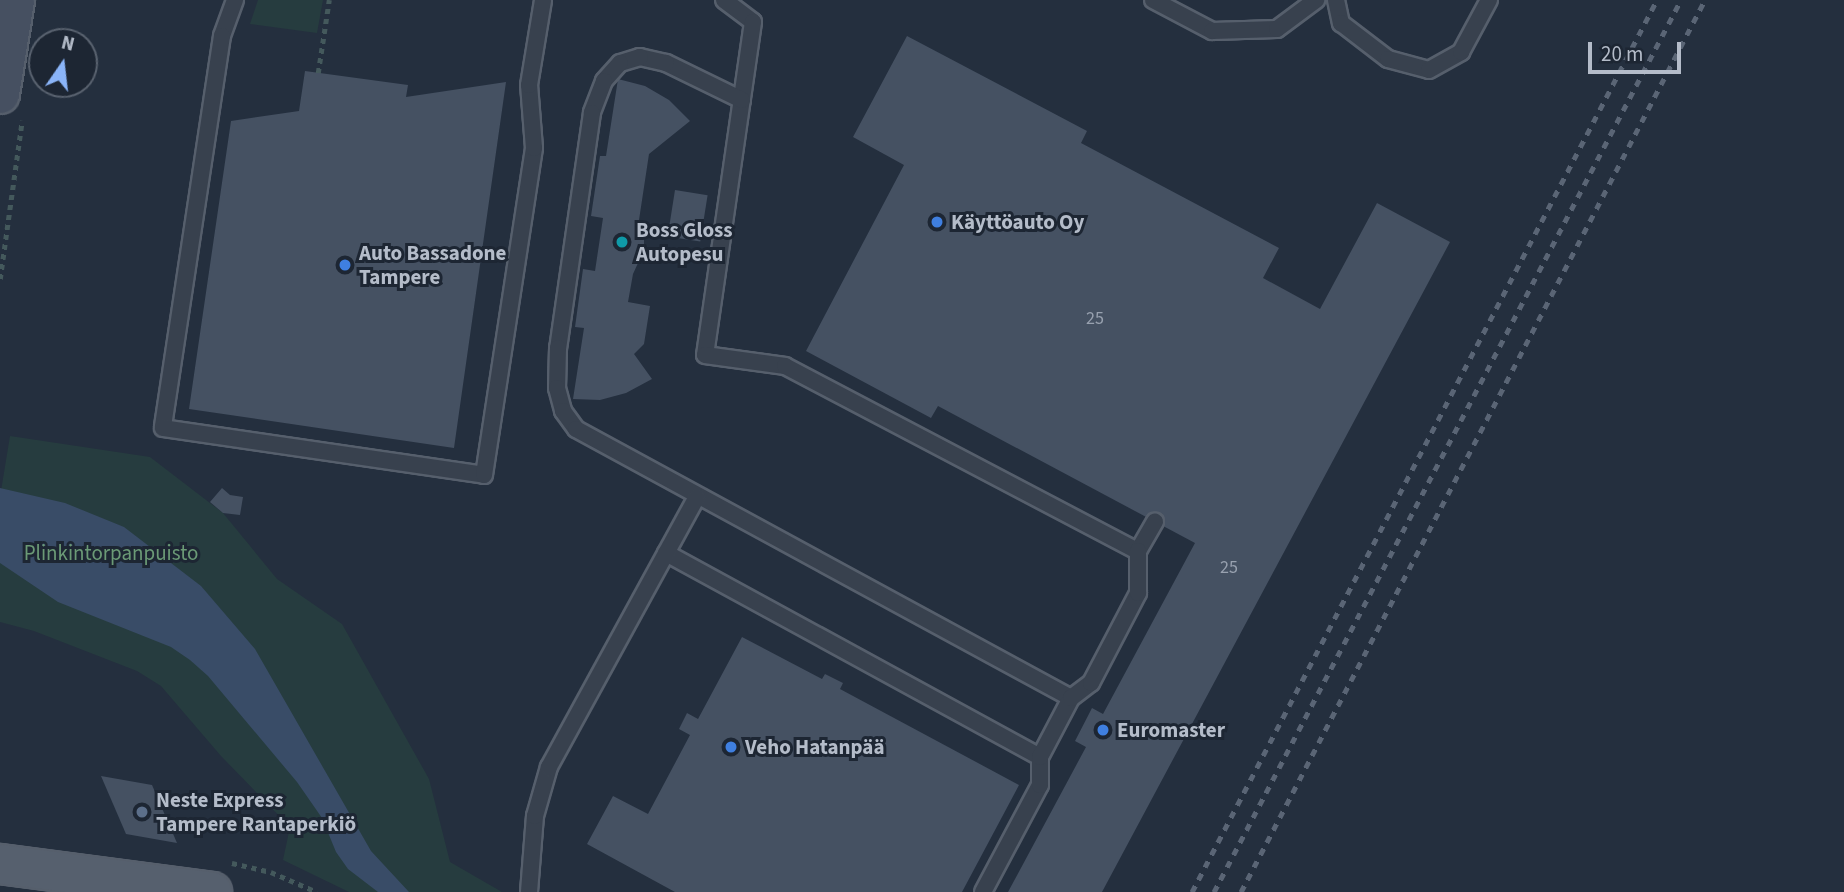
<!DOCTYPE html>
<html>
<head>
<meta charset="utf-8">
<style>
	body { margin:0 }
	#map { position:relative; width:1844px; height:892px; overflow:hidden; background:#242f3e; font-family:"Source Sans 3",sans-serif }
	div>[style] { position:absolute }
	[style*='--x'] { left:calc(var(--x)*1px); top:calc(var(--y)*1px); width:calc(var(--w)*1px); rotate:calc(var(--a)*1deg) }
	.green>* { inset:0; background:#263c3f }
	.water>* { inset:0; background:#394c67 }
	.building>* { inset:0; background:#455162; transform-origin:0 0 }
	.path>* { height:4.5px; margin-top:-2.25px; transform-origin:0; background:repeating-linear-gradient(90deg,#44595c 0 5px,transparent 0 10px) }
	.roads { filter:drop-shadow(2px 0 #565f6c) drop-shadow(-2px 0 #565f6c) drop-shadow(0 2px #565f6c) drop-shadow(0 -2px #565f6c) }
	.lane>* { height:16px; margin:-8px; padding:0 8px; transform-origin:8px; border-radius:8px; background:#38414e }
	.secondary>* { height:38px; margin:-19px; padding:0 19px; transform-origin:19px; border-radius:19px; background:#465061 }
	.primary>* { height:38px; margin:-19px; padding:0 19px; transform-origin:19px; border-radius:19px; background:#56606e }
	.rail>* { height:5px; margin-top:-2.5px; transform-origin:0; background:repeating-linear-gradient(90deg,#5a6575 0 7px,transparent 0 14px) }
	.dots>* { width:19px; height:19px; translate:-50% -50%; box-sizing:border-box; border:4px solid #1d2633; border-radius:50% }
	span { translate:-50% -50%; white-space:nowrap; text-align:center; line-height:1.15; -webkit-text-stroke:6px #1d2633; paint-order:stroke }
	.number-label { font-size:18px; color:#98a1af }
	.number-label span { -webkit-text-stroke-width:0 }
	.poi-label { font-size:21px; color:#b4bcc9; font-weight:700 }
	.left { translate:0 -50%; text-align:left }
	.park-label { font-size:21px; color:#6b9a76 }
	.north { position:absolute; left:28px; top:28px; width:70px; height:70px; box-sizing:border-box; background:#1d2633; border:2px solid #59626f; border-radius:50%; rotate:14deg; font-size:19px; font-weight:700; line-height:28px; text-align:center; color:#b4bcc9 }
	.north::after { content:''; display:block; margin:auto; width:24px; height:32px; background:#8ab4f8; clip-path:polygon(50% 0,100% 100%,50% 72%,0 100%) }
	.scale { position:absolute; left:1588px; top:42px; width:93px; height:32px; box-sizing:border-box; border:4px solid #b4bcc9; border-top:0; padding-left:9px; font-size:21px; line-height:24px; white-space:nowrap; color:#b4bcc9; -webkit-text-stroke:5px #1d2633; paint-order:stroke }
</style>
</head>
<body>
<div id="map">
	<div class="green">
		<i style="clip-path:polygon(258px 0,323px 0,317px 33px,250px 24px)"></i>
		<i style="clip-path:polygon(10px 436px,150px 457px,223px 513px,277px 579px,342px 624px,429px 779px,450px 862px,502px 892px,349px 892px,283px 860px,290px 827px,221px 756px,161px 686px,137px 671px,34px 631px,0 622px,0 497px)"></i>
	</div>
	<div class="water">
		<i style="clip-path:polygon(0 488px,65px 503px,124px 527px,201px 586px,255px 649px,371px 851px,409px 892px,378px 892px,348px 869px,336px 852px,322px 818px,297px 782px,208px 676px,190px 660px,171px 647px,58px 602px,0 563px)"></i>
	</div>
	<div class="building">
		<i style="clip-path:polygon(907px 36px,1087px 131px,1081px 143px,1279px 248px,1263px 278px,1320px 309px,1377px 203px,1450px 242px,1102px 892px,1008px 892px,1086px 747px,1075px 741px,1092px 708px,1103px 714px,1195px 543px,938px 406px,931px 418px,806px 351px,904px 165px,853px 137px)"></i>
		<i style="clip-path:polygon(305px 71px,408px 85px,406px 97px,506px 82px,454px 448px,189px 409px,231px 121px,299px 111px)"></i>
		<i style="clip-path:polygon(618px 79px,645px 86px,669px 100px,690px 121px,649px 154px,639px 220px,644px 235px,644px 250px,633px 274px,628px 302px,650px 306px,644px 344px,634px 354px,652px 379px,626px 393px,600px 400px,573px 399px,584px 328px,575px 327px,583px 269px,595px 271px,603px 218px,591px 216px,600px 156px,606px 156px)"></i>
		<i style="left:675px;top:190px;width:33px;height:47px;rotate:9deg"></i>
		<i style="clip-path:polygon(222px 488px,230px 495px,243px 497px,240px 515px,223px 513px,210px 502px)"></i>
		<i style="clip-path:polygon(742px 637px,822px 679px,825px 674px,843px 683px,840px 689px,1019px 785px,962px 892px,675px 892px,587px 844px,613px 796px,648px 814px,690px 735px,679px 729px,687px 713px,698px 719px)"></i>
		<i style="clip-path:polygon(101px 776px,152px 785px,177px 843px,126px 834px)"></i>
	</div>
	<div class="path">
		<i style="--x:318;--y:73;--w:74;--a:-81.4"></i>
		<i style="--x:0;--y:279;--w:160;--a:-82.1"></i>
		<i style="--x:232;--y:863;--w:40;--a:13"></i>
		<i style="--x:271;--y:872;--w:50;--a:23.5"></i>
	</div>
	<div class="roads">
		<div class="lane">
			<i style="--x:235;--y:0;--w:38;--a:110"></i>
			<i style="--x:222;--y:36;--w:396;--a:98.6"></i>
			<i style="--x:163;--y:428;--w:324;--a:8.3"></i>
			<i style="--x:484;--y:475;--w:331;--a:-81.3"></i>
			<i style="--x:534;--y:148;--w:63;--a:-94.5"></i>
			<i style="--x:529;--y:85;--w:86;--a:-80.6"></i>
			<i style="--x:724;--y:0;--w:36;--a:37"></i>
			<i style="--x:753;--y:22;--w:336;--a:98.2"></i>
			<i style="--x:705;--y:355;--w:81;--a:7.8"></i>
			<i style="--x:785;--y:366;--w:399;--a:27.7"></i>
			<i style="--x:1138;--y:551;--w:34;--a:-60"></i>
			<i style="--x:1153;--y:0;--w:67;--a:27.7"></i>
			<i style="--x:1212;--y:31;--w:65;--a:-1.8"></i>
			<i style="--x:1277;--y:29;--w:49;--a:-36.6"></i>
			<i style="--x:1336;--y:0;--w:24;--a:78"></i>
			<i style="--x:1341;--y:23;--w:59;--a:37.5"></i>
			<i style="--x:1388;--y:59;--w:42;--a:15"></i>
			<i style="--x:1429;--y:70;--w:37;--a:-29"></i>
			<i style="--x:1461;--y:52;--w:59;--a:-61.7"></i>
			<i style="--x:742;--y:100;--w:85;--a:-154"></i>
			<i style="--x:666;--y:63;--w:27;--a:-167"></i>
			<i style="--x:640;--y:57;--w:21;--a:163"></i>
			<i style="--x:620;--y:63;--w:24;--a:132"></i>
			<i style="--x:604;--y:81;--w:34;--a:111"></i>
			<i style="--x:592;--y:113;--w:237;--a:98.2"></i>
			<i style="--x:558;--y:348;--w:40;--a:91.4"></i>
			<i style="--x:557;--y:388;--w:24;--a:75"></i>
			<i style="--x:563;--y:411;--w:22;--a:54"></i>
			<i style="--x:576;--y:429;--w:563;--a:28.52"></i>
			<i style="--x:666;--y:553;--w:426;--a:28.6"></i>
			<i style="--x:529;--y:892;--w:76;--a:-85.5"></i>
			<i style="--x:535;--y:816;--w:51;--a:-74.1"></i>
			<i style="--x:549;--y:767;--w:308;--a:-61.3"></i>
			<i style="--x:983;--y:892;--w:121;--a:-62"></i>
			<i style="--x:1040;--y:785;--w:28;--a:-90"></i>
			<i style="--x:1040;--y:757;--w:67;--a:-62.3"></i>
			<i style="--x:1071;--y:698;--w:25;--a:-37"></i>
			<i style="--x:1091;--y:683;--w:102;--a:-62.4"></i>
			<i style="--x:1138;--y:593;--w:42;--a:-90"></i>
		</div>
		<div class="secondary">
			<i style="--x:0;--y:94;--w:95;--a:-80.9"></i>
		</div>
		<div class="primary">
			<i style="--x:0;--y:864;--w:214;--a:7.5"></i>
		</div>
	</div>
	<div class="rail">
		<i style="--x:1192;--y:892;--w:1006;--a:-62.47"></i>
		<i style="--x:1214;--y:892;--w:1007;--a:-62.37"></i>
		<i style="--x:1241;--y:892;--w:1005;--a:-62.52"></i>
	</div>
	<div class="dots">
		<i style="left:937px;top:222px;background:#3f7fe0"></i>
		<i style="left:622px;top:242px;background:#0f9aa8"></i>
		<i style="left:345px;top:265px;background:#3f7fe0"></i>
		<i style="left:1103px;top:730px;background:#3f7fe0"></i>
		<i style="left:731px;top:747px;background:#3f7fe0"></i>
		<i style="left:142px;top:812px;background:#5c6f8a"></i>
	</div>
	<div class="number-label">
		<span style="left:1095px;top:319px">25</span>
		<span style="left:1229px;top:568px">25</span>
	</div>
	<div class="poi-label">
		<span class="left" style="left:951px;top:222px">Käyttöauto Oy</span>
		<span class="left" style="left:636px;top:242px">Boss Gloss<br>Autopesu</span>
		<span class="left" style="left:359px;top:265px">Auto Bassadone<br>Tampere</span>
		<span class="left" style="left:1117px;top:730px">Euromaster</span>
		<span class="left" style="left:745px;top:747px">Veho Hatanpää</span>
		<span class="left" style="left:156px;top:812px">Neste Express<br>Tampere Rantaperkiö</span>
	</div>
	<div class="park-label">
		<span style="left:111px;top:553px">Plinkintorpanpuisto</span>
	</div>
	<div class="north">N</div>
	<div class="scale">20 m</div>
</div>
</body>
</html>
